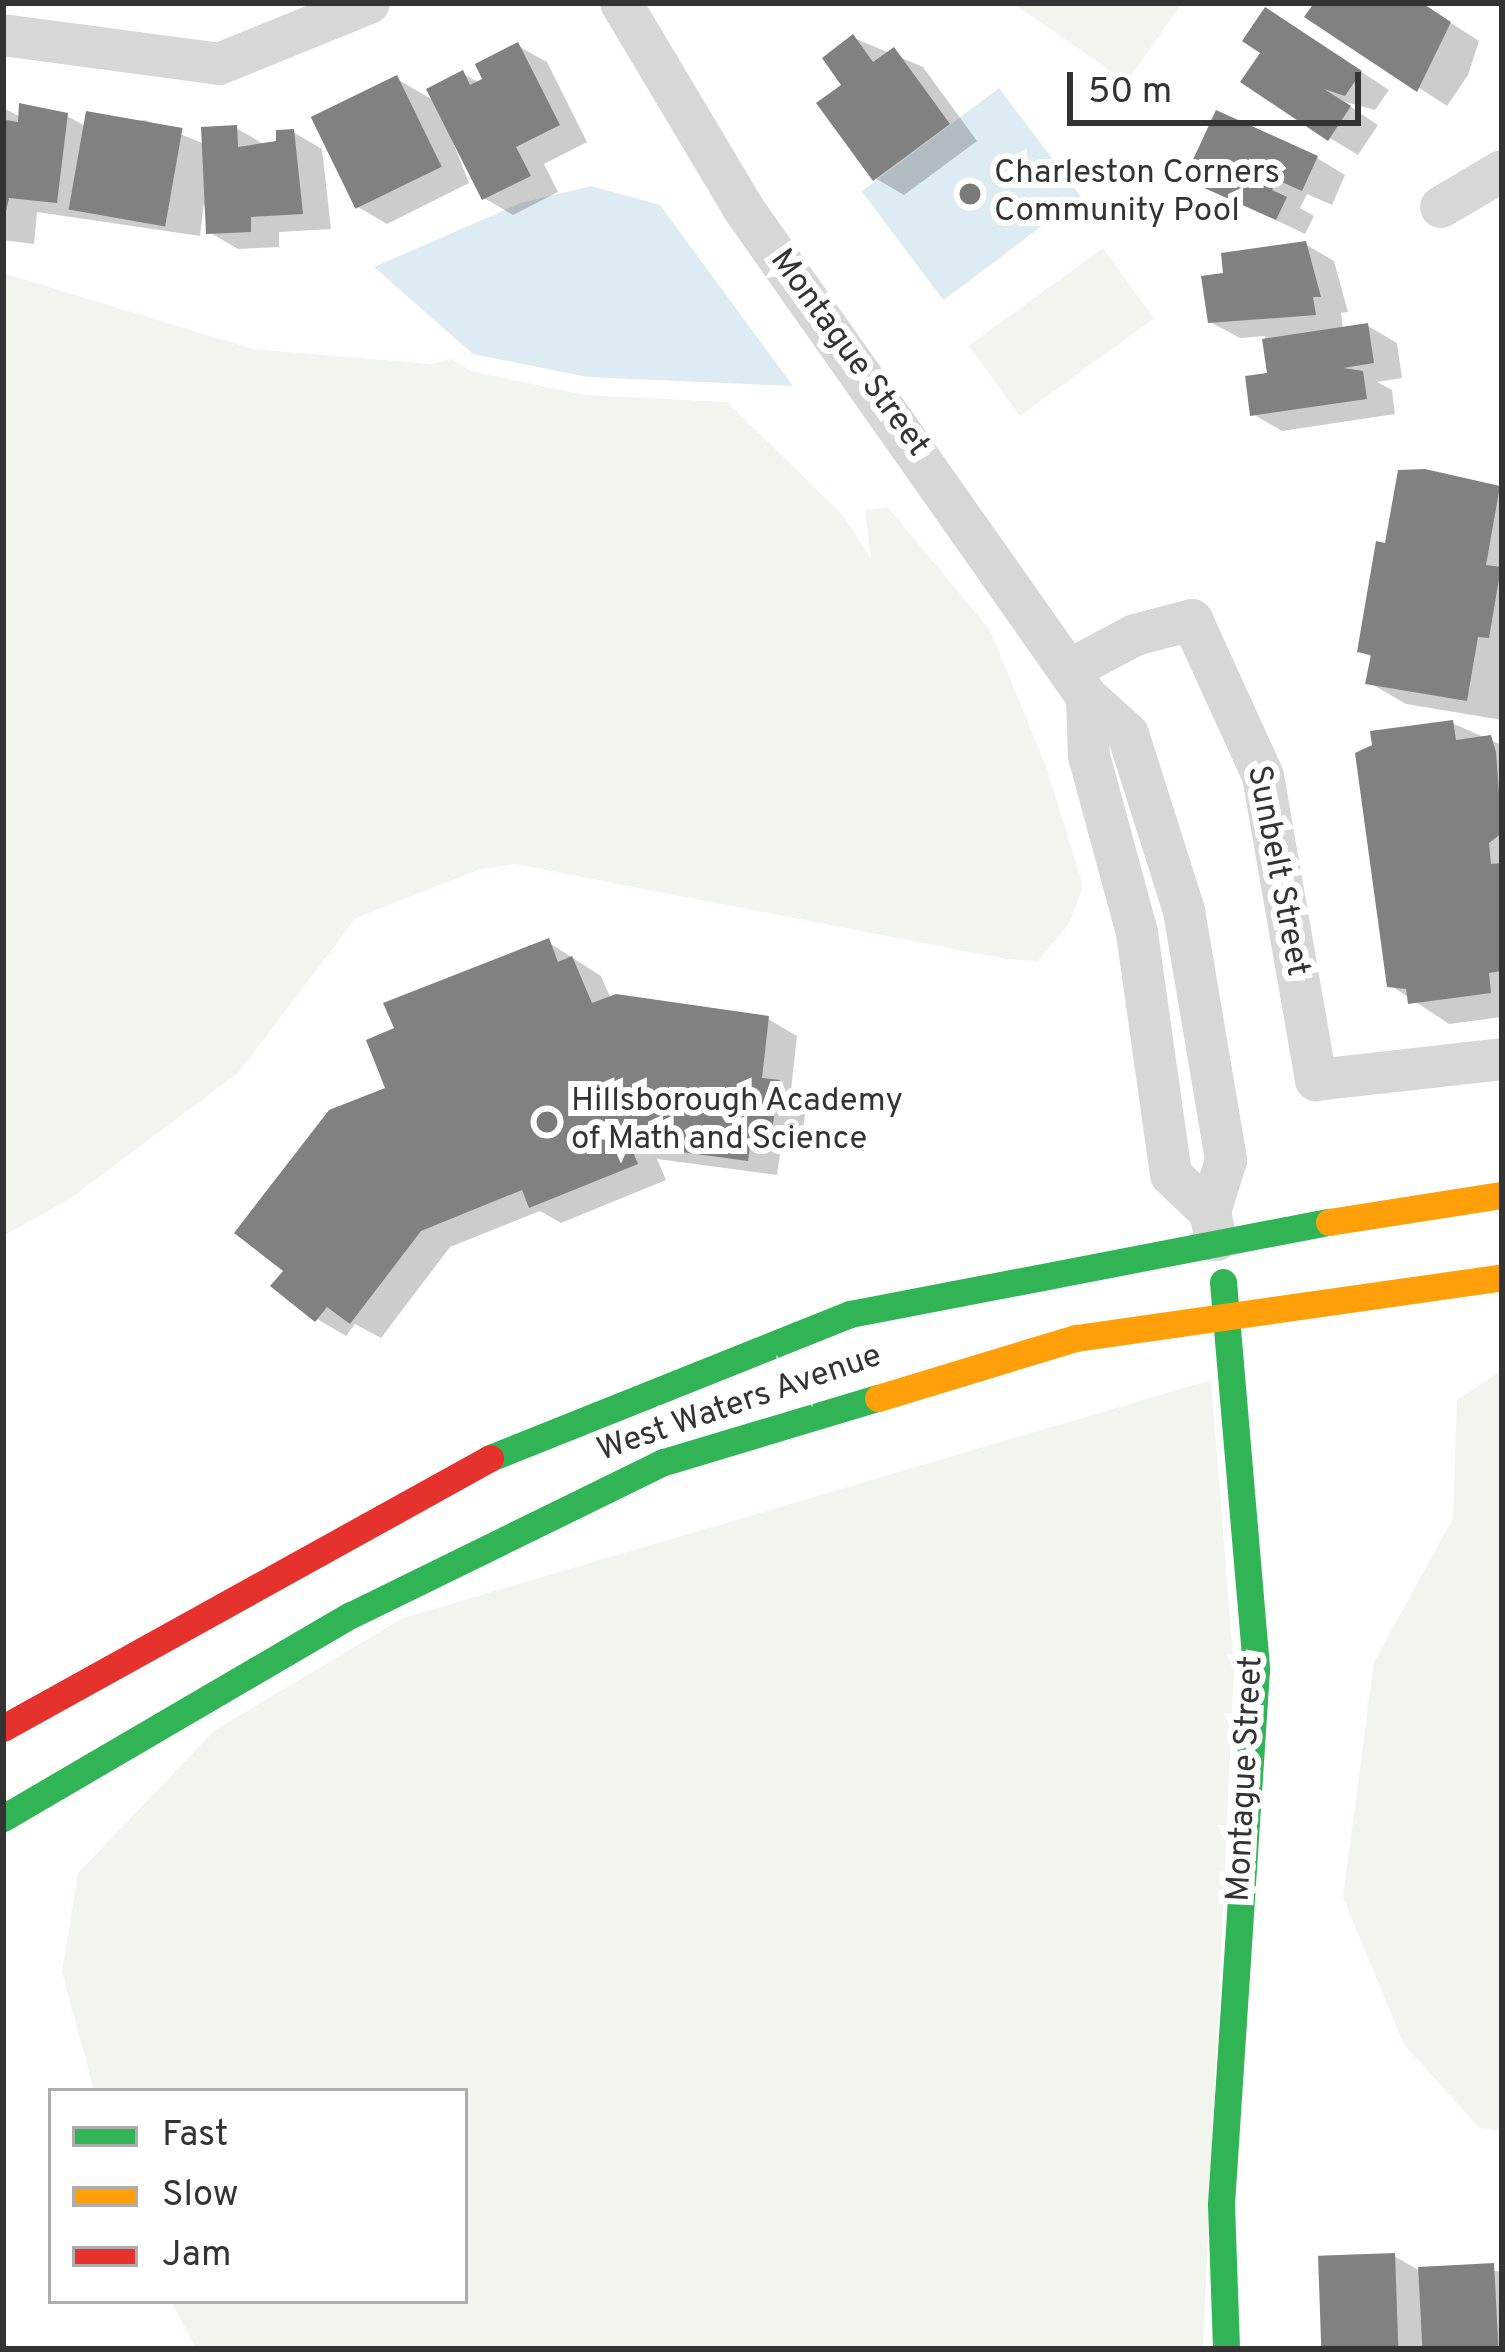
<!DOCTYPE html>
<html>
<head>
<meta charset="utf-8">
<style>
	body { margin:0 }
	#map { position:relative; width:1505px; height:2352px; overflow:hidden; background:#fff; font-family:Overpass,sans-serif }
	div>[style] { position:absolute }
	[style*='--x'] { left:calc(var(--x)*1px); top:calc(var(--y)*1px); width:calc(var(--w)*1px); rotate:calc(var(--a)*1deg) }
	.green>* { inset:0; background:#f1f5ed; transform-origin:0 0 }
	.water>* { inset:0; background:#ddebf3; transform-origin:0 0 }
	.shadow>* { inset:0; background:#0003 }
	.building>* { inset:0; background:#818181; transform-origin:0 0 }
	.street>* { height:42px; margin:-21px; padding:0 21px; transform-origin:21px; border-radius:21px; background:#d7d7d7 }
	.fast>* { height:27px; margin:-13.5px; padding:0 13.5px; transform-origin:13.5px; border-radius:13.5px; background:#30b455 }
	.slow>* { height:27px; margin:-13.5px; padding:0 13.5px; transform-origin:13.5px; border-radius:13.5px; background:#ff9f0a }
	.jam>* { height:27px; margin:-13.5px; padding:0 13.5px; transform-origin:13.5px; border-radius:13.5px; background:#e5322d }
	.dots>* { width:33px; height:33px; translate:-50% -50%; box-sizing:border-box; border:6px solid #fff; border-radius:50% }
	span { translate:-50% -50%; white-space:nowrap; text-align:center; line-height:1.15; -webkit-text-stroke:12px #fff; paint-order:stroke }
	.poi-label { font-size:33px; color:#333 }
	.left { translate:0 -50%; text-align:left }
	.street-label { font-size:33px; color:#333 }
	.frame { position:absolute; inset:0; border:6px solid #333; pointer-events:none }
	.legend { position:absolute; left:48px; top:2088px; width:420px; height:216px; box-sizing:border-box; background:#fff; border:3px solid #adadad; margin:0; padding:15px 21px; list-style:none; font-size:36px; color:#333 }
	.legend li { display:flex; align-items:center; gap:24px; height:60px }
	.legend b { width:60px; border:3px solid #adadad }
	.scale { position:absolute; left:1067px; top:72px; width:294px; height:54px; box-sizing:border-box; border:6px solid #333; border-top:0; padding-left:15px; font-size:36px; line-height:42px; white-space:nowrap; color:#333; -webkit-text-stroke:9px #fff; paint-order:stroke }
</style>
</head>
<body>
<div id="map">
	<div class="green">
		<i style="clip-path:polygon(1012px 3px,1182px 3px,1127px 82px)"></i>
		<i style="left:1103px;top:248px;width:87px;height:166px;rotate:54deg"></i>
		<i style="clip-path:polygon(3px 273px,253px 349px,431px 364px,452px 359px,471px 371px,585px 395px,727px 402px,842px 514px,871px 558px,865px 510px,888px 507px,990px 630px,1047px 769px,1083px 886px,1069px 924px,1038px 961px,1006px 959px,515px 864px,478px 870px,356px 918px,238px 1073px,71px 1198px,3px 1236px)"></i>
		<i style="clip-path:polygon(1502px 1370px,1502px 2131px,1479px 2128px,1403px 2043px,1343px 1897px,1374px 1662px,1453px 1518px,1457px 1400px)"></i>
		<i style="clip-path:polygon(1211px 1380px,1234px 1668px,1203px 2349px,196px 2349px,171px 2301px,465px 2301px,465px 2091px,94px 2091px,62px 1972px,78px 1873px,215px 1730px,403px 1618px)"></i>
	</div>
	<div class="water">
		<i style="left:999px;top:88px;width:136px;height:172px;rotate:53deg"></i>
		<i style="clip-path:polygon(591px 186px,660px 205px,793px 386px,587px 377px,473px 354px,374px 267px,521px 203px)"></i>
	</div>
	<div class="shadow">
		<i style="clip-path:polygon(1317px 3px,1420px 3px,1479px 41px,1468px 75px,1447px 106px,1308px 16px)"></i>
		<i style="clip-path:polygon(1295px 28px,1389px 90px,1375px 110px,1342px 101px,1378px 125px,1358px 155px,1330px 138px,1264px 52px)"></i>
		<i style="clip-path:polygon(854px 38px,923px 67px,977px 141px,904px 195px,875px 178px,845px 85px)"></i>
		<i style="clip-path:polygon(518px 46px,547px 62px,587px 142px,544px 164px,558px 192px,513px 215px,484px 198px,443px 117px,469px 183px,387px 224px,358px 207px,397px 79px,435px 101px,463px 74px,480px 83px)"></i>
		<i style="clip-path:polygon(3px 108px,21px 117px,67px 116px,87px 127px,145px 120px,205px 144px,236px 128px,267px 146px,293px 132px,322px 149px,331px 229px,279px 232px,279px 247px,238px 249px,209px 232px,204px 203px,200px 236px,37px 212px,34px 244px,3px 240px)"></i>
		<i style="clip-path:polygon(1317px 158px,1345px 175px,1332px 205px,1307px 194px,1300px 208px,1314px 216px,1305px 234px,1188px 178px)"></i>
		<i style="clip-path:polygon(1305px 244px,1334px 261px,1348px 312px,1341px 313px,1343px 330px,1368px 326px,1397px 343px,1402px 378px,1377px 382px,1392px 390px,1395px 414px,1282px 431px,1253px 414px,1270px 375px,1265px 336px,1240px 338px,1210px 322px,1227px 275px)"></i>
		<i style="clip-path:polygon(1499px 489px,1502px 720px,1406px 704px,1368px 682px,1373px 658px,1361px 651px,1387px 546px)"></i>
		<i style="clip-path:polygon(1452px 723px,1502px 745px,1502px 1017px,1449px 1024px,1390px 985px)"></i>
		<i style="clip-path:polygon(548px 942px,601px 976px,611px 999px,768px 1019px,797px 1036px,791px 1090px,807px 1100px,800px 1150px,781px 1148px,777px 1175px,657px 1159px,666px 1180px,561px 1223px,540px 1211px,450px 1247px,381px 1338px,355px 1324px,346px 1336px,317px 1319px,388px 1088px,398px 1030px)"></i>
		<i style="clip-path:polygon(1394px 2256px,1422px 2272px,1502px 2271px,1502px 2349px,1324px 2349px)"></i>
	</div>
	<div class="building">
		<i style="clip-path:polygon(1314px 3px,1422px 3px,1451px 22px,1417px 92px,1304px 17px)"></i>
		<i style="clip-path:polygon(1265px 7px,1362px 71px,1345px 96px,1324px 89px,1351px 106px,1328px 141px,1240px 82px,1260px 53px,1242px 41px)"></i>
		<i style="clip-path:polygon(853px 34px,873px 62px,894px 47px,950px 124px,873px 181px,816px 103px,841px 85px,822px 58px)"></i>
		<i style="clip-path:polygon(518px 42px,560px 125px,516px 147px,531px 176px,482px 200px,426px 89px,463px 70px,470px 85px,482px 79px,475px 64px)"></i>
		<i style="left:397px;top:75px;width:102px;height:96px;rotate:64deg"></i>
		<i style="clip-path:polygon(19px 103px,68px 113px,57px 203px,9px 198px,3px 223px,3px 105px,6px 120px,18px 122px)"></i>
		<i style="clip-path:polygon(1216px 110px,1318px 156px,1302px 191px,1277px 180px,1272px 190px,1287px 197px,1276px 220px,1184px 179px)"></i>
		<i style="left:86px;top:111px;width:98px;height:100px;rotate:10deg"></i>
		<i style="clip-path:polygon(237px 125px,238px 147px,276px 141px,276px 130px,294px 129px,303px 214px,251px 217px,251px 232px,206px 234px,201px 127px)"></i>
		<i style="clip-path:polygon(1306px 241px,1321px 297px,1313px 297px,1316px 315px,1208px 323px,1201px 276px,1223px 273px,1221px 253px)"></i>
		<i style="clip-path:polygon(1368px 323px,1374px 363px,1343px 368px,1363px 371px,1367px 399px,1250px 416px,1245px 376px,1267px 373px,1262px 339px)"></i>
		<i style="clip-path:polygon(1425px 469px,1500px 486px,1486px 565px,1501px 567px,1489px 638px,1478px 637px,1467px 701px,1365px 684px,1371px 655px,1357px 652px,1376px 541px,1385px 543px,1398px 470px)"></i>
		<i style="clip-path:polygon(1453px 720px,1456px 740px,1491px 735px,1496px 752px,1502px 833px,1489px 843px,1491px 864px,1502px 863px,1502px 971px,1489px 973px,1491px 993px,1408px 1004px,1406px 989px,1387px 987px,1355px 753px,1372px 745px,1370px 731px)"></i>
		<i style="clip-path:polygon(549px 938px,558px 962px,572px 956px,592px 1003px,616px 994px,769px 1016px,762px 1078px,780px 1080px,771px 1136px,752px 1134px,748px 1161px,630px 1145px,638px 1164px,529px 1208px,522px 1190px,421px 1231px,350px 1324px,327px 1307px,315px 1322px,270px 1286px,283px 1271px,234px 1233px,329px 1110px,385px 1088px,366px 1040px,394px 1028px,383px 1003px)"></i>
		<i style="left:1395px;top:2253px;width:96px;height:77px;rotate:88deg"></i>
		<i style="left:1494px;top:2263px;width:86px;height:76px;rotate:87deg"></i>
	</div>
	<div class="street">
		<i style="--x:621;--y:3;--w:239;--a:59.2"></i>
		<i style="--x:743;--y:208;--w:598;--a:54.87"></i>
		<i style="--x:1087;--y:697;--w:55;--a:42.1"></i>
		<i style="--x:1128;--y:734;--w:186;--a:72.4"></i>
		<i style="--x:1184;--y:911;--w:253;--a:80.4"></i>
		<i style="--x:1226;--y:1160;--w:54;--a:107.1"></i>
		<i style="--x:1210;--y:1212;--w:29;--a:78"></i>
		<i style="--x:3;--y:35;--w:218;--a:7.6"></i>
		<i style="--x:219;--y:64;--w:162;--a:-22.1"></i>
		<i style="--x:1441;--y:207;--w:71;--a:-30.5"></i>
		<i style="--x:1069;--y:670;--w:75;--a:-27.9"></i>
		<i style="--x:1135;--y:635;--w:59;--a:-14.7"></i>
		<i style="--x:1192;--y:620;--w:171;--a:65.5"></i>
		<i style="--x:1263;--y:776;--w:309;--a:80.1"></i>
		<i style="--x:1316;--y:1080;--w:187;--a:-6.4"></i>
		<i style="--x:1087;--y:697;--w:59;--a:88.1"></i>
		<i style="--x:1089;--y:756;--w:183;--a:74.8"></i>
		<i style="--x:1137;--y:933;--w:244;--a:82"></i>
		<i style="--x:1171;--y:1175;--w:54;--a:43.5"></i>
	</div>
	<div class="fast">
		<i style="--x:1223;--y:1282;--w:389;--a:85.1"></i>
		<i style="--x:1256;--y:1670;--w:535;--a:93.75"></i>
		<i style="--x:1221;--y:2204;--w:145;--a:88"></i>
		<i style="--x:490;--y:1458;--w:388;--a:-21.8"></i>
		<i style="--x:850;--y:1314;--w:488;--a:-10.9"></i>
		<i style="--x:3;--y:1818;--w:403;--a:-30.3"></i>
		<i style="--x:351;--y:1615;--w:348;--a:-26.1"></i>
		<i style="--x:664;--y:1462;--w:223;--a:-16.7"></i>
	</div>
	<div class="slow">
		<i style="--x:1329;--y:1222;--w:175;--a:-8.9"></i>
		<i style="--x:878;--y:1398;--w:207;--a:-16.9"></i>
		<i style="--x:1076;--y:1338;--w:430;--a:-8.1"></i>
	</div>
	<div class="jam">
		<i style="--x:3;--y:1728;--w:557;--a:-29"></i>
	</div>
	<div class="dots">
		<i style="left:970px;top:194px;background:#7a7a7a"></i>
		<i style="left:547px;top:1122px;background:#7a7a7a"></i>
	</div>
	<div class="poi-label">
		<span class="left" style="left:994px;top:194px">Charleston Corners<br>Community Pool</span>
		<span class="left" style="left:571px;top:1122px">Hillsborough Academy<br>of Math and Science</span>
	</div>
	<div class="street-label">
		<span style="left:848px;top:354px;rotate:54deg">Montague Street</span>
		<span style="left:1276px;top:871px;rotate:79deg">Sunbelt Street</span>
		<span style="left:740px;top:1405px;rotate:-19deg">West Waters Avenue</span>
		<span style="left:1247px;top:1779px;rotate:-87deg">Montague Street</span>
	</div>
	<div class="frame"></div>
	<ul class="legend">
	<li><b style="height:15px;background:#30b455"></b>Fast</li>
	<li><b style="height:15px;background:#ff9f0a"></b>Slow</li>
	<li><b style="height:15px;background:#e5322d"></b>Jam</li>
	</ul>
	<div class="scale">50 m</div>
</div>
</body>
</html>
